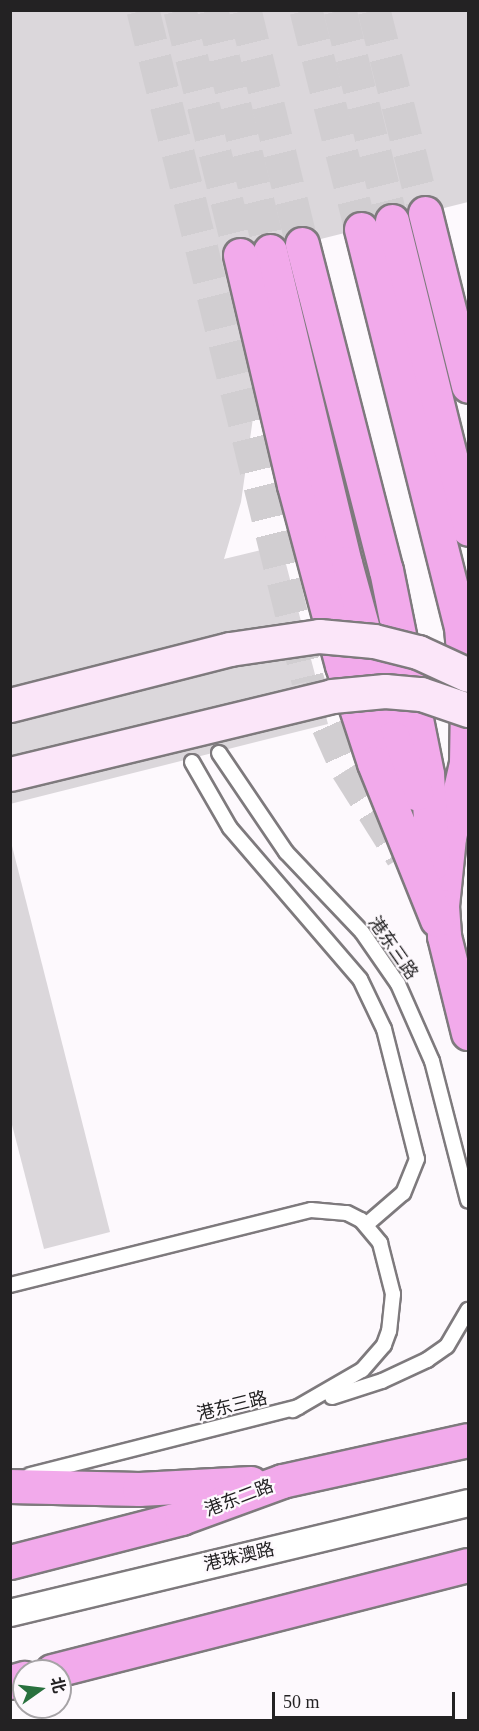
<!DOCTYPE html>
<html>
<head>
<meta charset="utf-8">
<style>
	body { margin:0 }
	#map { position:relative; width:479px; height:1731px; overflow:hidden; background:#fdf9fd; font-family:"Times New Roman","Noto Sans SC",serif }
	div>[style] { position:absolute }
	[style*='--x'] { left:calc(var(--x)*1px); top:calc(var(--y)*1px); width:calc(var(--w)*1px); rotate:calc(var(--a)*1deg) }
	.building>* { inset:0; background:#dbd7db }
	.highway-tunnel>* { height:33px; margin-top:-16.5px; transform-origin:0; background:repeating-linear-gradient(90deg,#d1ced1 0 33px,transparent 0 49px) }
	.roads { filter:drop-shadow(2px 0 #7e7a7d) drop-shadow(-2px 0 #7e7a7d) drop-shadow(0 2px #7e7a7d) drop-shadow(0 -2px #7e7a7d) }
	.lane>* { height:14px; margin:-7px; padding:0 7px; transform-origin:7px; border-radius:7px; background:#fff }
	.street>* { height:26px; margin:-13px; padding:0 13px; transform-origin:13px; border-radius:13px; background:#fff }
	.highway>* { height:33px; margin:-16.5px; padding:0 16.5px; transform-origin:16.5px; border-radius:16.5px; background:#f2aaeb }
	.bridges { filter:drop-shadow(2px 0 #7e7a7d) drop-shadow(-2px 0 #7e7a7d) drop-shadow(0 2px #7e7a7d) drop-shadow(0 -2px #7e7a7d) }
	.secondary-bridge>* { height:33px; margin:-16.5px; padding:0 16.5px; transform-origin:16.5px; border-radius:16.5px; background:#fbe6f9 }
	span { translate:-50% -50%; white-space:nowrap; text-align:center; line-height:1.15; -webkit-text-stroke:4.5px #fdf9fd; paint-order:stroke }
	.street-label { font-size:18px; color:#232223 }
	.frame { position:absolute; inset:0; border:12px solid #232223; pointer-events:none }
	.north { position:absolute; left:12px; top:1659px; width:60px; height:60px; box-sizing:border-box; background:#fdf9fd; border:2px solid #a6a3a6; border-radius:50%; rotate:76deg; font-size:16px; font-weight:700; line-height:24px; text-align:center; color:#232223 }
	.north::after { content:''; display:block; margin:auto; width:21px; height:27px; background:#29713e; clip-path:polygon(50% 0,100% 100%,50% 72%,0 100%) }
	.scale { position:absolute; left:272px; top:1692px; width:183px; height:27px; box-sizing:border-box; border:3px solid #232223; border-top:0; padding-left:8px; font-size:18px; line-height:21px; white-space:nowrap; color:#232223; -webkit-text-stroke:4px #fdf9fd; paint-order:stroke }
</style>
</head>
<body>
<div id="map">
	<div class="building">
		<i style="clip-path:polygon(10px 10px,468px 10px,468px 202px,277px 250px,241px 502px,224px 559px,281px 545px,328px 724px,10px 804px)"></i>
		<i style="clip-path:polygon(11px 842px,110px 1232px,44px 1249px,10px 1117px)"></i>
	</div>
	<div class="highway-tunnel">
		<i style="--x:143;--y:10;--w:691;--a:76.18"></i>
		<i style="--x:308;--y:681;--w:96;--a:66.1"></i>
		<i style="--x:347;--y:769;--w:103;--a:57.7"></i>
		<i style="--x:180;--y:10;--w:252;--a:76.2"></i>
		<i style="--x:212;--y:10;--w:248;--a:76.5"></i>
		<i style="--x:245;--y:10;--w:241;--a:76.3"></i>
		<i style="--x:306;--y:10;--w:226;--a:75.9"></i>
		<i style="--x:340;--y:10;--w:217;--a:76.2"></i>
		<i style="--x:374;--y:10;--w:209;--a:75.9"></i>
	</div>
	<div class="roads">
		<div class="lane">
			<i style="--x:219;--y:753;--w:120;--a:55.9"></i>
			<i style="--x:286;--y:852;--w:110;--a:46.5"></i>
			<i style="--x:362;--y:932;--w:63;--a:55.3"></i>
			<i style="--x:398;--y:984;--w:84;--a:66.2"></i>
			<i style="--x:432;--y:1061;--w:144;--a:75.5"></i>
			<i style="--x:192;--y:762;--w:76;--a:60.1"></i>
			<i style="--x:230;--y:828;--w:199;--a:49.3"></i>
			<i style="--x:360;--y:979;--w:55;--a:64.4"></i>
			<i style="--x:384;--y:1029;--w:134;--a:75.8"></i>
			<i style="--x:417;--y:1159;--w:37;--a:112"></i>
			<i style="--x:403;--y:1193;--w:49;--a:139.1"></i>
			<i style="--x:10;--y:1285;--w:310;--a:-14"></i>
			<i style="--x:311;--y:1210;--w:36;--a:5"></i>
			<i style="--x:347;--y:1213;--w:16;--a:27"></i>
			<i style="--x:361;--y:1220;--w:30;--a:50"></i>
			<i style="--x:380;--y:1243;--w:53;--a:75.7"></i>
			<i style="--x:393;--y:1294;--w:37;--a:96"></i>
			<i style="--x:389;--y:1331;--w:15;--a:110"></i>
			<i style="--x:384;--y:1345;--w:33;--a:131"></i>
			<i style="--x:362;--y:1370;--w:80;--a:149.9"></i>
			<i style="--x:332;--y:1397;--w:52;--a:-17.7"></i>
			<i style="--x:382;--y:1381;--w:50;--a:-25"></i>
			<i style="--x:427;--y:1360;--w:24;--a:-35"></i>
			<i style="--x:447;--y:1346;--w:42;--a:-59.7"></i>
			<i style="--x:30;--y:1475;--w:277;--a:-14.2"></i>
		</div>
		<div class="street">
			<i style="--x:10;--y:1613;--w:471;--a:-13.5"></i>
		</div>
		<div class="highway">
			<i style="--x:425;--y:213;--w:178;--a:76"></i>
			<i style="--x:392;--y:221;--w:317;--a:76.1"></i>
			<i style="--x:361;--y:229;--w:409;--a:75.9"></i>
			<i style="--x:461;--y:626;--w:79;--a:85.7"></i>
			<i style="--x:467;--y:705;--w:58;--a:91"></i>
			<i style="--x:466;--y:763;--w:76;--a:102.9"></i>
			<i style="--x:449;--y:837;--w:69;--a:95.8"></i>
			<i style="--x:442;--y:906;--w:30;--a:86"></i>
			<i style="--x:444;--y:936;--w:100;--a:76.1"></i>
			<i style="--x:302;--y:244;--w:337;--a:75.6"></i>
			<i style="--x:386;--y:570;--w:208;--a:78.6"></i>
			<i style="--x:427;--y:774;--w:89;--a:86.1"></i>
			<i style="--x:270;--y:251;--w:321;--a:76.5"></i>
			<i style="--x:345;--y:563;--w:181;--a:74.7"></i>
			<i style="--x:393;--y:738;--w:60;--a:67.3"></i>
			<i style="--x:240;--y:255;--w:236;--a:76.8"></i>
			<i style="--x:294;--y:485;--w:186;--a:75.1"></i>
			<i style="--x:342;--y:665;--w:103;--a:71.9"></i>
			<i style="--x:374;--y:763;--w:169;--a:68.1"></i>
			<i style="--x:10;--y:1486;--w:129;--a:1.3"></i>
			<i style="--x:139;--y:1489;--w:112;--a:-3.1"></i>
			<i style="--x:10;--y:1562;--w:177;--a:-14.4"></i>
			<i style="--x:181;--y:1518;--w:108;--a:-20.1"></i>
			<i style="--x:282;--y:1481;--w:190;--a:-12.4"></i>
			<i style="--x:52;--y:1671;--w:429;--a:-14.3"></i>
			<i style="--x:10;--y:1682;--w:15;--a:-16"></i>
		</div>
	</div>
	<div class="bridges">
		<div class="secondary-bridge">
			<i style="--x:10;--y:705;--w:227;--a:-14.3"></i>
			<i style="--x:230;--y:649;--w:90;--a:-8.3"></i>
			<i style="--x:319;--y:636;--w:55;--a:5.2"></i>
			<i style="--x:374;--y:641;--w:45;--a:14"></i>
			<i style="--x:418;--y:652;--w:55;--a:24.7"></i>
			<i style="--x:10;--y:774;--w:331;--a:-13.6"></i>
			<i style="--x:332;--y:696;--w:53;--a:-5.4"></i>
			<i style="--x:385;--y:691;--w:36;--a:5"></i>
			<i style="--x:421;--y:694;--w:50;--a:18.8"></i>
		</div>
	</div>
	<div class="street-label">
		<span style="left:393px;top:948px;rotate:55deg">港东三路</span>
		<span style="left:232px;top:1406px;rotate:-14deg">港东三路</span>
		<span style="left:239px;top:1498px;rotate:-21deg">港东二路</span>
		<span style="left:239px;top:1557px;rotate:-13deg">港珠澳路</span>
	</div>
	<div class="frame"></div>
	<div class="north">北</div>
	<div class="scale">50 m</div>
</div>
</body>
</html>
